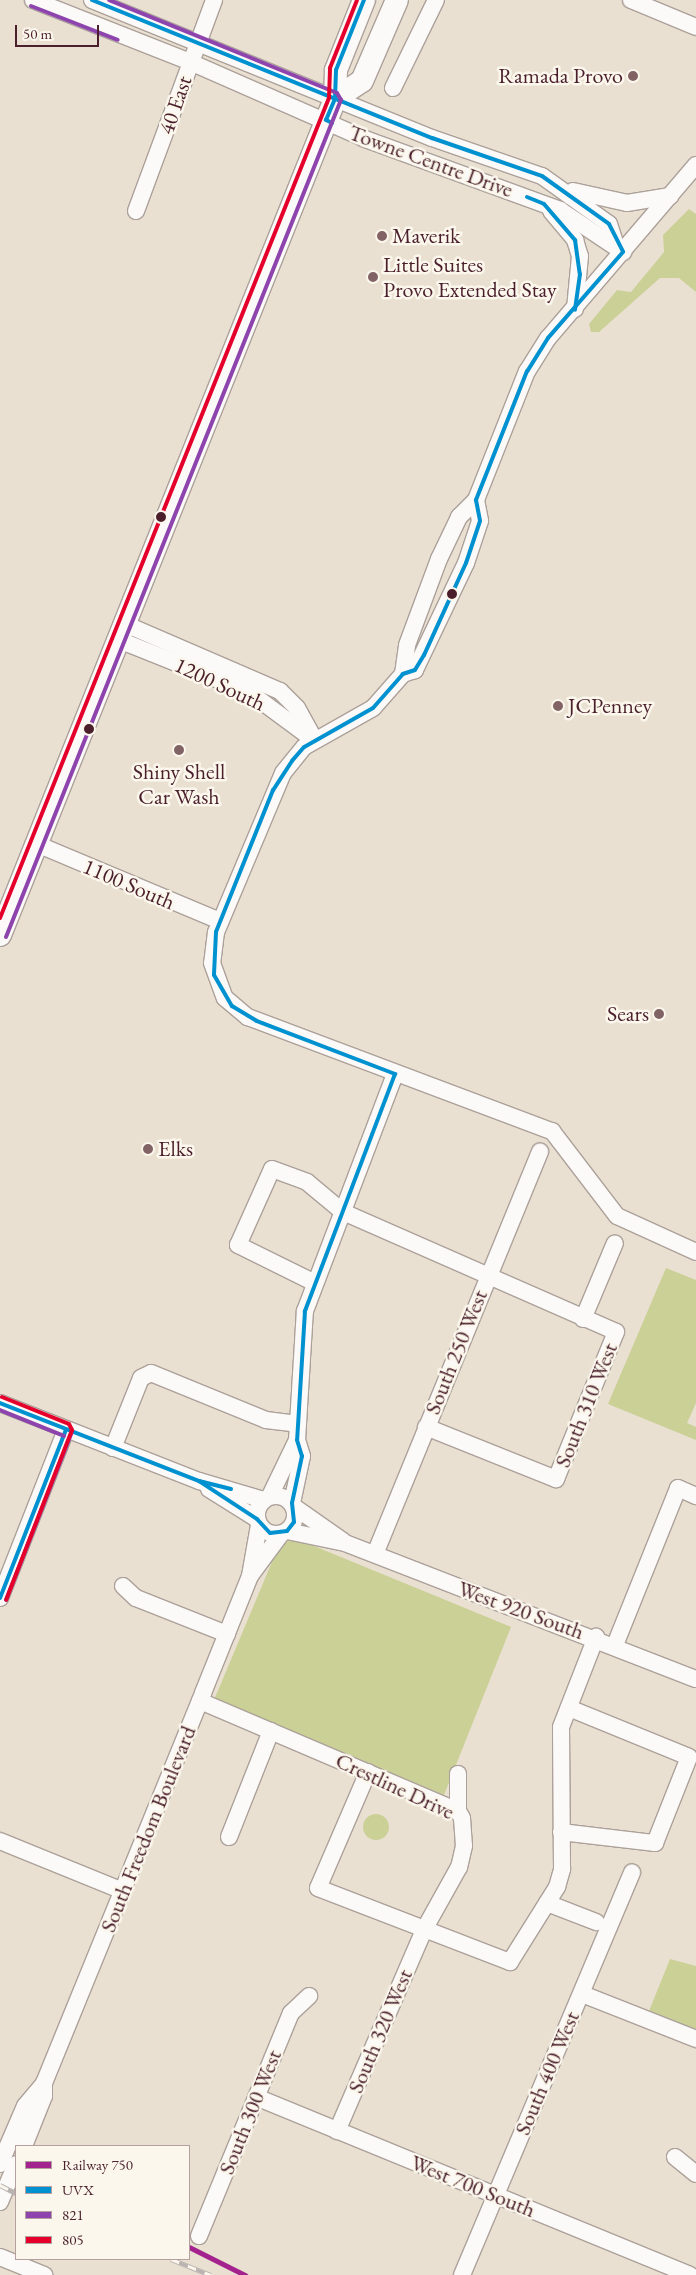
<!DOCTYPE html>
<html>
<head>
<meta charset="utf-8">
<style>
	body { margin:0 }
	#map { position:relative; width:696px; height:2275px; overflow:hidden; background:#e9e0d1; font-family:"EB Garamond",serif }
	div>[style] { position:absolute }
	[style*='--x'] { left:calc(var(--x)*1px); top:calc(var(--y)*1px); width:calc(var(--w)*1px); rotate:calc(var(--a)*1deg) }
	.green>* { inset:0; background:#cbd096 }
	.round { border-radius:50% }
	.roads { filter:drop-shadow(1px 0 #aca19a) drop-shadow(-1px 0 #aca19a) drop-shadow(0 1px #aca19a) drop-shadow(0 -1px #aca19a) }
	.minor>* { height:16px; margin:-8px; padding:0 8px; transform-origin:8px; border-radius:8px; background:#fcfaf8 }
	.minor>.ring { margin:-8px; padding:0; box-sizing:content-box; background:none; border:16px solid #fcfaf8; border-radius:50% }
	.highway>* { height:22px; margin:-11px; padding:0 11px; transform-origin:11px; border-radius:11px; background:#fcfaf8 }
	.rail>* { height:5px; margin-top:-2.5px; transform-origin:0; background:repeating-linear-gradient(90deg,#fbf7ec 0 9px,#b9b3b2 0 18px); box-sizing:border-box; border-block:1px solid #b9b3b2 }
	.bus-1>* { height:4px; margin:-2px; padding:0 2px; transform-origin:2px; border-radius:2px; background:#0091d0 }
	.bus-2>* { height:4px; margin:-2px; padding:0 2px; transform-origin:2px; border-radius:2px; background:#8e44ad }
	.bus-3>* { height:4px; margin:-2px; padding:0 2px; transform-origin:2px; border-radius:2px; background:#e4002b }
	.rail-1>* { height:5px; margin:-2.5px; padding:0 2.5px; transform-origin:2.5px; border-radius:2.5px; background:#a4228e }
	.dots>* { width:14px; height:14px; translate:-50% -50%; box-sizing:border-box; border:2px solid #fbf7ec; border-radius:50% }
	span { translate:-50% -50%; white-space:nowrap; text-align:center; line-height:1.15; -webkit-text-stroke:5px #fbf7ec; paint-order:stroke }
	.poi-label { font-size:22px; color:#4a1f2b }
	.right { translate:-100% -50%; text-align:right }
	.left { translate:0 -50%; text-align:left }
	.street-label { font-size:22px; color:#4a1f2b }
	.legend { position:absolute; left:15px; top:2145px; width:175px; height:115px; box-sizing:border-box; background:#fbf7ec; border:1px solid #b4a19f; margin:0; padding:6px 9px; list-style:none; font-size:15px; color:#4a1f2b }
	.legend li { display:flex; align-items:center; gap:10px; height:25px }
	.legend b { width:25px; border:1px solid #b4a19f }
	.scale { position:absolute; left:15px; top:25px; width:84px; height:22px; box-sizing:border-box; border:2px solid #4a1f2b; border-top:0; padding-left:6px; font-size:15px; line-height:18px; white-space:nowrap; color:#4a1f2b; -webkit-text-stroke:4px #fbf7ec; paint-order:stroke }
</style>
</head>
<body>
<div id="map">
	<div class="green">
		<i style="clip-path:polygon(689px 209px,696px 214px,696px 292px,679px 278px,660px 278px,599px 332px,591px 332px,589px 324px,617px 290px,631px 292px,664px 252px,663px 235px)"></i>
		<i style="clip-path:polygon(666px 1268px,696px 1280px,696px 1403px,687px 1423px,696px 1427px,696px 1440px,608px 1404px)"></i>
		<i style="clip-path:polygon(297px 1539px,511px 1627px,444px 1795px,214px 1700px,274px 1557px,286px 1542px)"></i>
		<i class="round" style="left:363px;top:1814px;width:26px;height:26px"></i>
		<i style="clip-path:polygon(670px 1959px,696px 1966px,696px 2029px,649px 2011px)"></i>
	</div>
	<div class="roads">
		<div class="minor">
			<i style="--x:33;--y:0;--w:169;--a:21.5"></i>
			<i style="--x:190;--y:62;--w:191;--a:23.7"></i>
			<i style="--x:365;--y:139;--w:208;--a:20"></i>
			<i style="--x:560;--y:210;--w:76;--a:33.7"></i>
			<i style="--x:92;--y:0;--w:367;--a:22.1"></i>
			<i style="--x:432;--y:138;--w:116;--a:19.1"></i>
			<i style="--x:542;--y:176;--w:82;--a:35.6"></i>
			<i style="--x:609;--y:224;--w:20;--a:72"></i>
			<i style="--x:631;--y:0;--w:70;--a:22.6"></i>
			<i style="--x:393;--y:88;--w:98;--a:-64"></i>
			<i style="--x:696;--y:165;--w:228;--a:130.5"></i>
			<i style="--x:548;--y:338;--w:39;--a:122"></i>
			<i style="--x:527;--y:371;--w:139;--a:111.6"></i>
			<i style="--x:476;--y:500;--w:21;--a:79"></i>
			<i style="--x:480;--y:521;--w:44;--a:108.4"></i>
			<i style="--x:466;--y:563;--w:119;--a:115.5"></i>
			<i style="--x:415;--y:670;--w:13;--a:162"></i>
			<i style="--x:403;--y:674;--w:45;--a:131.4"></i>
			<i style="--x:373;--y:708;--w:79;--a:150.5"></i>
			<i style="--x:304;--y:747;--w:33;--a:129"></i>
			<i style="--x:283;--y:773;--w:173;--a:112.8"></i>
			<i style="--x:216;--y:932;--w:31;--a:97"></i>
			<i style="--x:212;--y:963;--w:37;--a:70"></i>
			<i style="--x:225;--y:998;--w:30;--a:40"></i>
			<i style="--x:248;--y:1017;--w:325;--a:20.6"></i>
			<i style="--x:552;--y:1131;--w:107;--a:52.6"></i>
			<i style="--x:617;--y:1216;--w:87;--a:24.5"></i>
			<i style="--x:573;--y:191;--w:55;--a:12.5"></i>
			<i style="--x:627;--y:203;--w:44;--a:-9.2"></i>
			<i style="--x:136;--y:211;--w:225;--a:-69.7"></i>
			<i style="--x:551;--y:211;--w:38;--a:50"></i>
			<i style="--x:575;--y:240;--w:17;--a:73"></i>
			<i style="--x:580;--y:256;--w:53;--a:95.4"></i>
			<i style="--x:125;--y:624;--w:169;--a:23.4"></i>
			<i style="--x:280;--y:691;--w:24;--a:45"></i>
			<i style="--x:297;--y:708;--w:37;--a:61"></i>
			<i style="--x:119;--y:640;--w:140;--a:21.8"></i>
			<i style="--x:249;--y:692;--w:77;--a:36.6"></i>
			<i style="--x:403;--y:674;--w:29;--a:-82"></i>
			<i style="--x:407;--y:645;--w:92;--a:-69.6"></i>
			<i style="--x:439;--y:559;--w:47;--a:-64.5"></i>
			<i style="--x:459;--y:517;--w:24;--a:-45"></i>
			<i style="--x:39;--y:845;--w:196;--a:22.8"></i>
			<i style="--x:315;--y:1283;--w:86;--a:-153.7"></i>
			<i style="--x:238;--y:1245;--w:83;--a:-65.9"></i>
			<i style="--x:272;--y:1169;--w:37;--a:20"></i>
			<i style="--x:307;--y:1182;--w:47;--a:39.8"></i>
			<i style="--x:343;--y:1212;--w:298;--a:23.7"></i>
			<i style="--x:616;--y:1332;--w:159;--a:112.2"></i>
			<i style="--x:556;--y:1479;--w:140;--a:-158.2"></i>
			<i style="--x:583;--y:1319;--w:82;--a:-67.2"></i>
			<i style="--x:0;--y:1403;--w:214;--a:21.4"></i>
			<i style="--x:199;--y:1481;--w:68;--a:16.3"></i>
			<i style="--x:113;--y:1448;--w:75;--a:-68.2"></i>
			<i style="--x:141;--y:1378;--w:11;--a:-27"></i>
			<i style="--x:151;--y:1373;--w:124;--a:22.2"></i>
			<i style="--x:266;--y:1420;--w:32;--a:7"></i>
			<i style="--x:209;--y:1489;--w:57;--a:32"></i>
			<i class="ring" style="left:257px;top:1496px;width:22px;height:22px"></i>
			<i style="--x:270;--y:1496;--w:62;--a:-64.3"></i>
			<i style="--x:292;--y:1503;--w:48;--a:-78"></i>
			<i style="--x:302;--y:1456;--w:17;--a:-107"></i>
			<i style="--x:297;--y:1440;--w:129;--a:-86.5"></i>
			<i style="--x:305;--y:1311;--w:254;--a:-69.2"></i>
			<i style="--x:293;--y:1506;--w:61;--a:35"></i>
			<i style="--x:287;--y:1531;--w:59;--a:11.7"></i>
			<i style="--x:345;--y:1543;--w:376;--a:21.2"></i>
			<i style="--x:375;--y:1554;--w:435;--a:-67.7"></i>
			<i style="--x:250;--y:1576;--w:52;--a:-53.6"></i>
			<i style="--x:123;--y:1586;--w:18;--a:43"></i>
			<i style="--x:136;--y:1598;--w:98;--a:21.6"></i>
			<i style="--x:0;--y:1598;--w:180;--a:-68.6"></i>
			<i style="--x:615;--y:1645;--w:169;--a:-68.1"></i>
			<i style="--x:678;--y:1488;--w:20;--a:24"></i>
			<i style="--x:200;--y:1701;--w:280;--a:23.1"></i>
			<i style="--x:458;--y:1811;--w:8;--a:60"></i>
			<i style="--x:462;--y:1818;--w:28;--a:86"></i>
			<i style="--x:464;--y:1846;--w:22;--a:103"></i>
			<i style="--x:459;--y:1867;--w:72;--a:119.1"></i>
			<i style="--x:424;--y:1930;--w:219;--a:113.4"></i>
			<i style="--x:368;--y:1772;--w:126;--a:113.3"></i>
			<i style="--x:318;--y:1888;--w:206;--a:21.1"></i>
			<i style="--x:510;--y:1962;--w:89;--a:-57.9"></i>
			<i style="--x:557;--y:1887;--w:19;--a:-74"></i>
			<i style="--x:562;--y:1869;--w:142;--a:-90.4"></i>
			<i style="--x:561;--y:1727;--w:97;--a:-68.7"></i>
			<i style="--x:458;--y:1811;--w:37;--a:-90"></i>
			<i style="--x:561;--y:1832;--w:95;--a:6.7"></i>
			<i style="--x:655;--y:1843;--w:92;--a:-68.4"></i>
			<i style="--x:689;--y:1757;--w:130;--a:-157.8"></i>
			<i style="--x:229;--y:1837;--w:114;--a:-68.4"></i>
			<i style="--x:0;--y:1841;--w:133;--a:22.1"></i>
			<i style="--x:547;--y:1903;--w:53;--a:21.2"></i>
			<i style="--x:582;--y:1994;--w:123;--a:21.5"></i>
			<i style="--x:256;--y:2097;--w:469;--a:22.3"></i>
			<i style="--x:24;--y:2146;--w:54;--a:-68.2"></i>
			<i style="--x:44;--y:2096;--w:13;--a:-90"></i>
			<i style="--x:675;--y:2157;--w:27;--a:39"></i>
			<i style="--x:0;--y:2164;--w:63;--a:-66.7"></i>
			<i style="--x:25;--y:2106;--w:30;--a:-50"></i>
			<i style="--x:44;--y:2083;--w:421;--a:-67.8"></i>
			<i style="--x:203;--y:1693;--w:126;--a:-68.1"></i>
			<i style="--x:250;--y:1576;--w:52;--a:-80"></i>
			<i style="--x:0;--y:2202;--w:41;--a:-67.2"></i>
			<i style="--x:199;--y:2236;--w:241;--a:-67.6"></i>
			<i style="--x:291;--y:2013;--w:25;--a:-43"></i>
			<i style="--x:0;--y:2257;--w:48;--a:22.2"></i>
			<i style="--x:462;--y:2275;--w:437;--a:-67.1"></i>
		</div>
		<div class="highway">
			<i style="--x:335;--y:99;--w:32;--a:-34"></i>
			<i style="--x:362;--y:81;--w:88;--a:-66.6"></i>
			<i style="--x:0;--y:935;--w:901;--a:-68.16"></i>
			<i style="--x:335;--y:99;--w:29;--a:-88"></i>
			<i style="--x:336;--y:70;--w:75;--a:-68.2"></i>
		</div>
	</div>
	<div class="rail">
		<i style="--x:0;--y:2185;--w:18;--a:27"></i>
		<i style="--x:171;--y:2259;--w:43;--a:21.8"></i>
	</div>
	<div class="bus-1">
		<i style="--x:92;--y:0;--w:367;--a:22.1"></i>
		<i style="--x:432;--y:138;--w:116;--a:19.1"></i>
		<i style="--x:542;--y:176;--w:82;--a:35.6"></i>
		<i style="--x:609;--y:224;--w:31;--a:63"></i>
		<i style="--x:623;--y:252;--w:114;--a:131.1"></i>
		<i style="--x:548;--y:338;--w:39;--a:122"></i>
		<i style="--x:527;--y:371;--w:139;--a:111.6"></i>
		<i style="--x:476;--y:500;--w:21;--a:79"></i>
		<i style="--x:480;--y:521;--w:44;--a:108.4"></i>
		<i style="--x:466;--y:563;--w:101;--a:114.5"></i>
		<i style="--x:424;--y:655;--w:17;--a:121"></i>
		<i style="--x:415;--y:670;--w:13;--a:162"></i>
		<i style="--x:403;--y:674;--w:45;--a:131.4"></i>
		<i style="--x:373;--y:708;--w:79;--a:150.5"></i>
		<i style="--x:304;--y:747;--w:18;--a:131"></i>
		<i style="--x:292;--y:761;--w:35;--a:123"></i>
		<i style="--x:273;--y:790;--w:153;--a:111.9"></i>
		<i style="--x:216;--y:932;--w:43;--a:92.7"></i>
		<i style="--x:214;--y:975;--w:36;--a:60"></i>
		<i style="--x:232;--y:1006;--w:29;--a:31"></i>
		<i style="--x:257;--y:1021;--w:148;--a:21"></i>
		<i style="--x:395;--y:1074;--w:254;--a:110.8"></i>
		<i style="--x:305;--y:1311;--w:129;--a:93.5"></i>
		<i style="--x:297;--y:1440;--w:17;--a:73"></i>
		<i style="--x:302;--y:1456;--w:48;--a:102"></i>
		<i style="--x:292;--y:1503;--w:19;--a:84"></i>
		<i style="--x:294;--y:1522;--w:11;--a:128"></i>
		<i style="--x:287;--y:1531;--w:17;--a:173"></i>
		<i style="--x:270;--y:1533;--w:19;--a:-133"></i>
		<i style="--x:257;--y:1519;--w:69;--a:-146.8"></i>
		<i style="--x:332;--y:123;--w:7;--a:-153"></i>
		<i style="--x:326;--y:120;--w:23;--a:-67"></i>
		<i style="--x:335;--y:99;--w:29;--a:-88"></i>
		<i style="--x:336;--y:70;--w:75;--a:-68.2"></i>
		<i style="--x:527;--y:197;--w:18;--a:22"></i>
		<i style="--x:544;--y:204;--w:48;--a:49.3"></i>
		<i style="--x:575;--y:240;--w:34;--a:82"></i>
		<i style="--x:580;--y:274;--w:36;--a:98"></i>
		<i style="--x:0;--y:1403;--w:214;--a:21.4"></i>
		<i style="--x:199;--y:1481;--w:33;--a:14"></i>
		<i style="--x:0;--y:1598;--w:180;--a:-68.6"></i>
	</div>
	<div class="bus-2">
		<i style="--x:31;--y:6;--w:93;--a:21.3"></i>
		<i style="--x:6;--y:937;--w:902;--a:-68.19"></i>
		<i style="--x:341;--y:100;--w:8;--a:-120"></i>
		<i style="--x:337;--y:93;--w:246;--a:-157.8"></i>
		<i style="--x:0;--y:1410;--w:69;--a:22.1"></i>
		<i style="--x:6;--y:1600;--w:180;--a:-68.6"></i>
	</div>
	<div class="bus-3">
		<i style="--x:0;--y:918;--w:884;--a:-68.14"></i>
		<i style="--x:329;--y:98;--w:30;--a:-88"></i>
		<i style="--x:330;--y:68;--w:73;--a:-68.3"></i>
		<i style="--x:2;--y:1397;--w:72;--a:21.9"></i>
		<i style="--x:69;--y:1424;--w:7;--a:63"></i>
		<i style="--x:72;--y:1430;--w:182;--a:111.2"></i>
	</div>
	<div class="rail-1">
		<i style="--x:189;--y:2247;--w:63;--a:26.6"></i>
	</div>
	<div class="dots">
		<i style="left:633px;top:76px;background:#826365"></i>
		<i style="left:382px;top:236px;background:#826365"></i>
		<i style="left:373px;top:277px;background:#826365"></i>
		<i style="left:161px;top:517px;background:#4a1f2b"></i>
		<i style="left:452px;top:594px;background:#4a1f2b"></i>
		<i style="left:558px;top:706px;background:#826365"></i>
		<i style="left:89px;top:729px;background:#4a1f2b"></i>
		<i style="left:179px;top:750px;background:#826365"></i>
		<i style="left:659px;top:1014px;background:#826365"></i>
		<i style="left:148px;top:1149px;background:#826365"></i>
	</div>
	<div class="poi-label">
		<span class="right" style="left:623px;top:76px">Ramada Provo</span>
		<span class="left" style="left:392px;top:236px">Maverik</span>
		<span class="left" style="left:383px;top:277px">Little Suites<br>Provo Extended Stay</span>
		<span class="left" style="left:568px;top:706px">JCPenney</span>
		<span style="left:179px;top:784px">Shiny Shell<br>Car Wash</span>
		<span class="right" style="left:649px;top:1014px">Sears</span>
		<span class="left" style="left:158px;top:1149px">Elks</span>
	</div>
	<div class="street-label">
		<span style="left:175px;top:105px;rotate:-71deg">40 East</span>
		<span style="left:431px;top:161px;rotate:20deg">Towne Centre Drive</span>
		<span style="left:220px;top:684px;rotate:25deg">1200 South</span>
		<span style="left:129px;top:884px;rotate:23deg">1100 South</span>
		<span style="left:456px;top:1352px;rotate:-68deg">South 250 West</span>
		<span style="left:586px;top:1405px;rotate:-68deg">South 310 West</span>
		<span style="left:521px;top:1610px;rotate:20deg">West 920 South</span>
		<span style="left:395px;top:1786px;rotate:25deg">Crestline Drive</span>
		<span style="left:148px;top:1829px;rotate:-68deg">South Freedom Boulevard</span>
		<span style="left:380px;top:2031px;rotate:-67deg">South 320 West</span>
		<span style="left:547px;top:2073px;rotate:-67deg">South 400 West</span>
		<span style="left:250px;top:2112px;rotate:-68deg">South 300 West</span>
		<span style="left:473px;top:2186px;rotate:22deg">West 700 South</span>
	</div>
	<ul class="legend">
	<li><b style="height:6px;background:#a4228e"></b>Railway 750</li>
	<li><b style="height:6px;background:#0091d0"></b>UVX</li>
	<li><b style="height:6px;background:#8e44ad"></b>821</li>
	<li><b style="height:6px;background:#e4002b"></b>805</li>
	</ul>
	<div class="scale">50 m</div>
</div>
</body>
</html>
